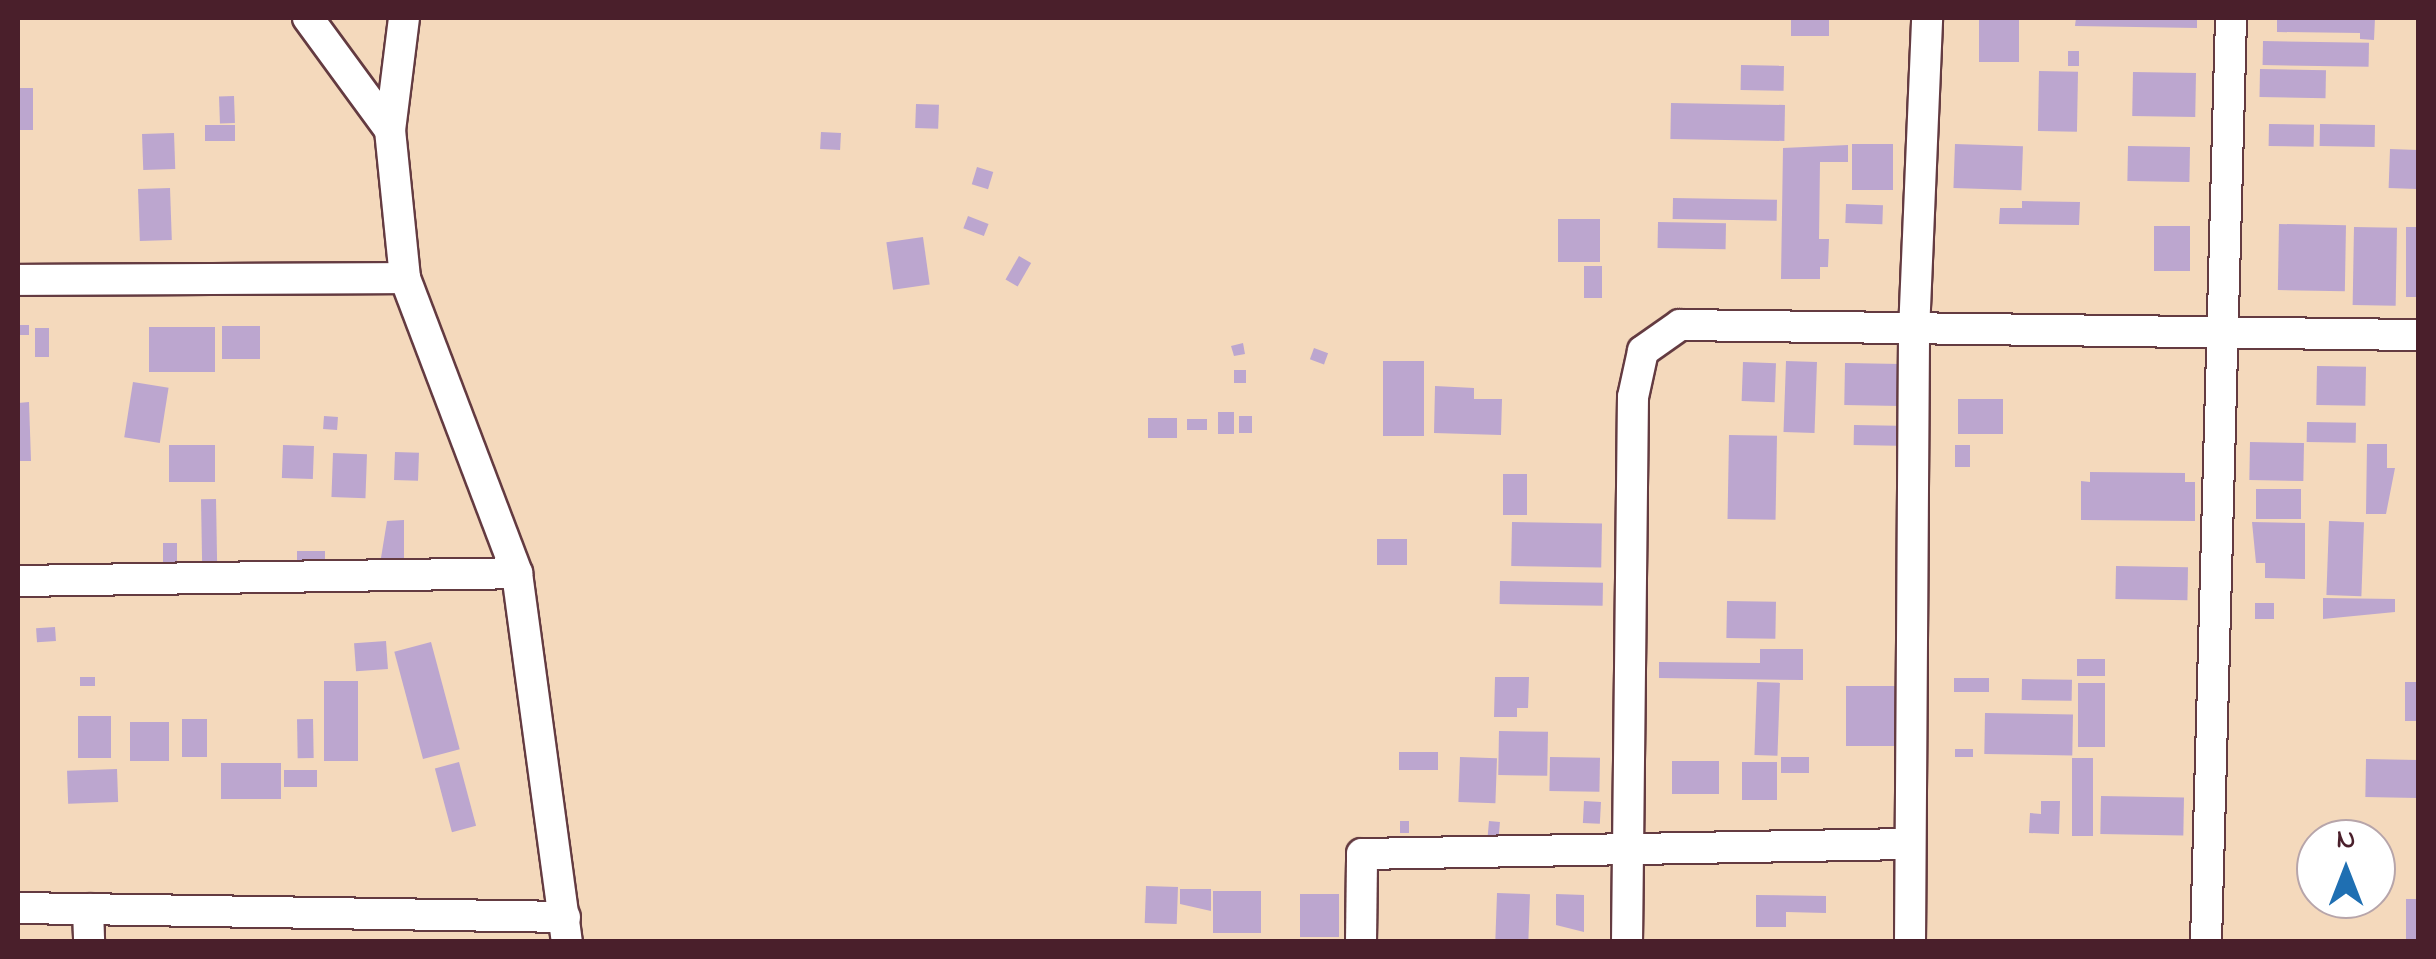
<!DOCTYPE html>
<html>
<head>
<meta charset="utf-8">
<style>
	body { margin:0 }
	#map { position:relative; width:2436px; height:959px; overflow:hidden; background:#f4d9bc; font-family:"Indie Flower",sans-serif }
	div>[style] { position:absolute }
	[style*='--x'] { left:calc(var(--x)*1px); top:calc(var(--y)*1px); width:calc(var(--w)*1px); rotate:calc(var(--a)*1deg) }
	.building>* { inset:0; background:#bca6cf; transform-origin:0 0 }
	.roads { filter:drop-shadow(2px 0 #643b41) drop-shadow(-2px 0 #643b41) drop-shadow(0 2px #643b41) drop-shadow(0 -2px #643b41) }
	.minor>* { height:30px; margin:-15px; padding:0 15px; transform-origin:15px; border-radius:15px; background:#fff }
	span { translate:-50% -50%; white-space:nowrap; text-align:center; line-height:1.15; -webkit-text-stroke:10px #fff; paint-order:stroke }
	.frame { position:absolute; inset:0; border:20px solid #4a1f2b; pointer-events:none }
	.north { position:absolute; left:2296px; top:819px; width:100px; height:100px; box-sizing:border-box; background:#fff; border:2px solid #b7a5aa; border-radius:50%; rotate:0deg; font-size:28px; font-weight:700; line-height:40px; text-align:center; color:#4a1f2b }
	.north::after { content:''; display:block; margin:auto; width:35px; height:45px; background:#1f6fb2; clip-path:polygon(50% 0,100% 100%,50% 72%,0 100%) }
</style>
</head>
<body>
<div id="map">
	<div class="building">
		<i style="left:1791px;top:18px;width:38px;height:18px"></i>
		<i style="left:1979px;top:18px;width:40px;height:44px"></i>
		<i style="clip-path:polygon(2076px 18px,2197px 18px,2197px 28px,2075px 26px)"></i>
		<i style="clip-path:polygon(2277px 18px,2375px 18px,2374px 40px,2360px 39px,2360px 33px,2277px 32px)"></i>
		<i style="left:2263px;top:41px;width:106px;height:24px;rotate:1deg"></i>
		<i style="left:2068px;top:51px;width:11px;height:15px"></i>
		<i style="left:1741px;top:65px;width:43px;height:25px;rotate:1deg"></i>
		<i style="left:2260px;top:69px;width:66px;height:28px;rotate:1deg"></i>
		<i style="left:2039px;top:71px;width:39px;height:60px;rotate:1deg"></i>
		<i style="left:2133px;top:72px;width:63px;height:44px;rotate:1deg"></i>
		<i style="left:18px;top:88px;width:15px;height:42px"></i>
		<i style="left:234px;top:96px;width:27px;height:15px;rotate:88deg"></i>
		<i style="left:1671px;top:103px;width:114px;height:36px;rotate:1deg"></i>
		<i style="left:916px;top:104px;width:23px;height:24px;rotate:2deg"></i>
		<i style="left:2269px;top:124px;width:45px;height:22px;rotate:1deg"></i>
		<i style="left:2320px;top:124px;width:55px;height:22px;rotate:1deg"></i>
		<i style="left:205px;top:125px;width:30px;height:16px"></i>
		<i style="left:821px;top:132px;width:20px;height:17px;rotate:3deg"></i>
		<i style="left:174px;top:133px;width:36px;height:32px;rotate:88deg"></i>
		<i style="left:1852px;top:144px;width:41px;height:46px"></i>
		<i style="left:1955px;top:144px;width:68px;height:44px;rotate:2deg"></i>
		<i style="clip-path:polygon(1848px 145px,1848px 162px,1820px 162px,1819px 239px,1829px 239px,1828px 267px,1820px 267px,1820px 279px,1781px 279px,1783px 148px)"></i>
		<i style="left:2128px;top:146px;width:62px;height:35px;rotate:1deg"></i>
		<i style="left:2390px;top:149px;width:28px;height:39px;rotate:2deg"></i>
		<i style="left:977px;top:167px;width:17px;height:18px;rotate:17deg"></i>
		<i style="left:170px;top:188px;width:52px;height:32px;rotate:88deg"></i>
		<i style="left:1673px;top:198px;width:104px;height:21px;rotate:1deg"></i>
		<i style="clip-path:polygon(2022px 201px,2080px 202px,2079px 225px,1999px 224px,2000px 208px,2022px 208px)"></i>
		<i style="left:1846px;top:204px;width:37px;height:19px;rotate:2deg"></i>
		<i style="left:968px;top:216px;width:22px;height:13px;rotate:21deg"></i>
		<i style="left:1558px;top:219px;width:42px;height:43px"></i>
		<i style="left:1658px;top:222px;width:68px;height:26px;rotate:1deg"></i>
		<i style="left:2279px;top:224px;width:67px;height:66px;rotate:1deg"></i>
		<i style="left:2154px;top:226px;width:36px;height:45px"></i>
		<i style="left:2354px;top:227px;width:43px;height:78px;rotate:1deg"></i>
		<i style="left:2406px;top:227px;width:12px;height:70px"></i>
		<i style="left:923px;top:237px;width:48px;height:37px;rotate:82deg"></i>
		<i style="left:1019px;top:256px;width:14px;height:27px;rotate:30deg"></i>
		<i style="left:1584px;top:266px;width:18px;height:32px"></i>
		<i style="left:18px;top:325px;width:11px;height:10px"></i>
		<i style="left:222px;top:326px;width:38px;height:33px"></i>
		<i style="left:149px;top:327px;width:66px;height:45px"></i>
		<i style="left:35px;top:328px;width:14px;height:29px"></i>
		<i style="clip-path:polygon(1243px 343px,1245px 354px,1234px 356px,1231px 346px)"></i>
		<i style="left:1314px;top:348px;width:15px;height:12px;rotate:20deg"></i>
		<i style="left:1383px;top:361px;width:41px;height:75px"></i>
		<i style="left:1786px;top:361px;width:31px;height:71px;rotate:2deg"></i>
		<i style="left:1743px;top:362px;width:33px;height:39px;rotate:2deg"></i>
		<i style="left:1845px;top:363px;width:56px;height:42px;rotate:1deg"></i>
		<i style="left:2317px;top:366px;width:49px;height:39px;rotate:1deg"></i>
		<i style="left:1234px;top:370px;width:12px;height:13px"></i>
		<i style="left:133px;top:382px;width:36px;height:56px;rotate:9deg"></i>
		<i style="clip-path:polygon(1435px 386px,1474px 388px,1474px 399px,1502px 399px,1501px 435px,1434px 433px)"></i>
		<i style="left:1958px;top:399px;width:45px;height:35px"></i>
		<i style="clip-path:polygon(29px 402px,31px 461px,18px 461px,18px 403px)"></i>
		<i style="left:1218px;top:412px;width:16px;height:22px"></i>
		<i style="left:324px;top:416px;width:14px;height:13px;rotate:4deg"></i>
		<i style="left:1239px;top:416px;width:13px;height:17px"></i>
		<i style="left:1148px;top:418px;width:29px;height:20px"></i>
		<i style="left:1187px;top:419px;width:20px;height:11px"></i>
		<i style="left:2307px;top:422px;width:49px;height:20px;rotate:1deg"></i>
		<i style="left:1854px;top:425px;width:43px;height:20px;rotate:1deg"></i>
		<i style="left:1729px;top:435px;width:48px;height:84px;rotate:1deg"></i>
		<i style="left:2250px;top:442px;width:54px;height:38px;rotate:1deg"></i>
		<i style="clip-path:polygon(2367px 444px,2387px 444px,2387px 468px,2395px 468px,2386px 514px,2366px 514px)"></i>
		<i style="left:169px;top:445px;width:46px;height:37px"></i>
		<i style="left:283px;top:445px;width:31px;height:33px;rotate:2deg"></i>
		<i style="left:1955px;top:445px;width:15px;height:22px"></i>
		<i style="left:395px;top:452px;width:24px;height:28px;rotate:2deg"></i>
		<i style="left:333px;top:453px;width:34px;height:44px;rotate:2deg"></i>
		<i style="clip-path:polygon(2090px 472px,2185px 473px,2185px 482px,2195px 482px,2195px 521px,2081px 520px,2081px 481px,2090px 482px)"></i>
		<i style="left:1503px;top:474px;width:24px;height:41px"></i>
		<i style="left:2256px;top:489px;width:45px;height:30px"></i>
		<i style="left:216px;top:499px;width:64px;height:15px;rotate:89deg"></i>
		<i style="clip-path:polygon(404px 520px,404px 564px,380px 564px,387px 521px)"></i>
		<i style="left:2329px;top:521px;width:35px;height:74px;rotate:2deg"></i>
		<i style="left:1512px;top:522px;width:90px;height:44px;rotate:1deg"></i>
		<i style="clip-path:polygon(2252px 522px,2305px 523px,2305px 579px,2265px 578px,2265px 563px,2256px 563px)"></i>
		<i style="left:1377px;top:539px;width:30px;height:26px"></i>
		<i style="left:163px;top:543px;width:14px;height:19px"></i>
		<i style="left:297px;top:551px;width:28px;height:18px"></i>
		<i style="left:2116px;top:566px;width:72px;height:33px;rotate:1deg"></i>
		<i style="left:1500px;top:581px;width:103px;height:23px;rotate:1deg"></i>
		<i style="clip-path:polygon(2323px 598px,2395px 599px,2395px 612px,2323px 619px)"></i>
		<i style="left:1727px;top:601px;width:49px;height:37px;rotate:1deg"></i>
		<i style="left:2255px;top:603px;width:19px;height:16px"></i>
		<i style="left:55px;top:627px;width:14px;height:19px;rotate:86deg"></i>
		<i style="left:386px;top:641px;width:28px;height:32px;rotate:86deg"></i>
		<i style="left:431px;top:642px;width:111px;height:38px;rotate:75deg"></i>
		<i style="clip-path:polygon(1760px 649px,1803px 649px,1803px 680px,1659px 678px,1659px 662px,1760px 663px)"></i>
		<i style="left:2077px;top:659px;width:28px;height:17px"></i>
		<i style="left:80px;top:677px;width:15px;height:9px"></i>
		<i style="clip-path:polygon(1495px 677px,1529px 677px,1528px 708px,1517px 708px,1517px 717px,1494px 717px)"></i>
		<i style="left:1954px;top:678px;width:35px;height:14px"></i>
		<i style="left:2022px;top:679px;width:50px;height:21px;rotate:1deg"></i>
		<i style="left:324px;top:681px;width:34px;height:80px"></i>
		<i style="left:1757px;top:682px;width:23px;height:73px;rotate:2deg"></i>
		<i style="left:2405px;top:682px;width:13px;height:39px"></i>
		<i style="left:2078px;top:683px;width:27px;height:64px"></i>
		<i style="left:1846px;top:686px;width:49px;height:60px"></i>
		<i style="left:1985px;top:713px;width:88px;height:41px;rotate:1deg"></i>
		<i style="left:78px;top:716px;width:33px;height:42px"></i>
		<i style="left:182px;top:719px;width:25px;height:38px"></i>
		<i style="left:313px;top:719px;width:39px;height:16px;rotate:89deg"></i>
		<i style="left:130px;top:722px;width:39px;height:39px"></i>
		<i style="left:1499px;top:731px;width:49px;height:44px;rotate:1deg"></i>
		<i style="left:1955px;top:749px;width:18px;height:8px"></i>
		<i style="left:1399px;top:752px;width:39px;height:18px"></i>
		<i style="left:1460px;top:757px;width:37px;height:45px;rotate:2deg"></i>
		<i style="left:1550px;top:757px;width:50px;height:34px;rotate:1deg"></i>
		<i style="left:1781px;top:757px;width:28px;height:16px"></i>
		<i style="left:2072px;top:758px;width:21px;height:78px"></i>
		<i style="left:2366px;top:759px;width:52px;height:38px;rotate:1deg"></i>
		<i style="left:1672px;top:761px;width:47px;height:33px"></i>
		<i style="left:459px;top:762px;width:66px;height:25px;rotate:75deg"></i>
		<i style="left:1742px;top:762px;width:35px;height:38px"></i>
		<i style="left:221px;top:763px;width:60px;height:36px"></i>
		<i style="left:117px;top:769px;width:33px;height:50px;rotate:88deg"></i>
		<i style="left:284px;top:770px;width:33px;height:17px"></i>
		<i style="left:2101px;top:796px;width:83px;height:38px;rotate:1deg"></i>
		<i style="left:1584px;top:801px;width:17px;height:22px;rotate:3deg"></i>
		<i style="clip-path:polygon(2041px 801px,2060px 801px,2059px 834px,2029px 833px,2030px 813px,2041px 814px)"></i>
		<i style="left:1400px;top:821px;width:9px;height:12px"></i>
		<i style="left:1489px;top:821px;width:11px;height:14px;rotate:5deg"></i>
		<i style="left:1146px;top:886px;width:32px;height:37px;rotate:2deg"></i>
		<i style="clip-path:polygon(1180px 889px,1211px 889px,1211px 911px,1180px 904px)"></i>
		<i style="left:1213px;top:891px;width:48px;height:42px"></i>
		<i style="left:1497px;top:893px;width:33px;height:48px;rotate:2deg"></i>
		<i style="left:1300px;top:894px;width:39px;height:43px"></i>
		<i style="clip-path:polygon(1556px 894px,1584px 895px,1584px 932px,1556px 925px)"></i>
		<i style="clip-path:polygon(1756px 895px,1826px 896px,1826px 913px,1786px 912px,1786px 927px,1756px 927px)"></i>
		<i style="left:2406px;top:899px;width:12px;height:42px"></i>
	</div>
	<div class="roads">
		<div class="minor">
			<i style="--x:308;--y:18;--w:139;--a:53.8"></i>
			<i style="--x:404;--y:18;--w:113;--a:97.1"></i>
			<i style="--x:390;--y:130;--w:149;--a:84.2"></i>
			<i style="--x:405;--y:278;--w:316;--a:69.2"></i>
			<i style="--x:517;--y:573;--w:372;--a:82.3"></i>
			<i style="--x:18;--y:280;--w:387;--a:-0.3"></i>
			<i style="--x:18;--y:581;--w:499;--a:-0.9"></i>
			<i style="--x:18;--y:908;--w:547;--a:0.94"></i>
			<i style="--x:88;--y:909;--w:33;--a:88"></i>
			<i style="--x:1361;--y:942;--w:88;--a:-89.3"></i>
			<i style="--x:1362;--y:854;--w:547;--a:-1.05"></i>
			<i style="--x:1627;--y:942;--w:545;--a:-89.37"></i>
			<i style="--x:1633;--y:397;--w:47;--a:-77.7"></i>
			<i style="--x:1643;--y:351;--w:45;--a:-35.1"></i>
			<i style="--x:1680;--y:325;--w:738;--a:0.78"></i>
			<i style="--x:1910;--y:942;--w:610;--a:-89.62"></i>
			<i style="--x:1914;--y:332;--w:314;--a:-87.6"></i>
			<i style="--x:2206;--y:942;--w:924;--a:-88.45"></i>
		</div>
	</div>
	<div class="frame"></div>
	<div class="north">N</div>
</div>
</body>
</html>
